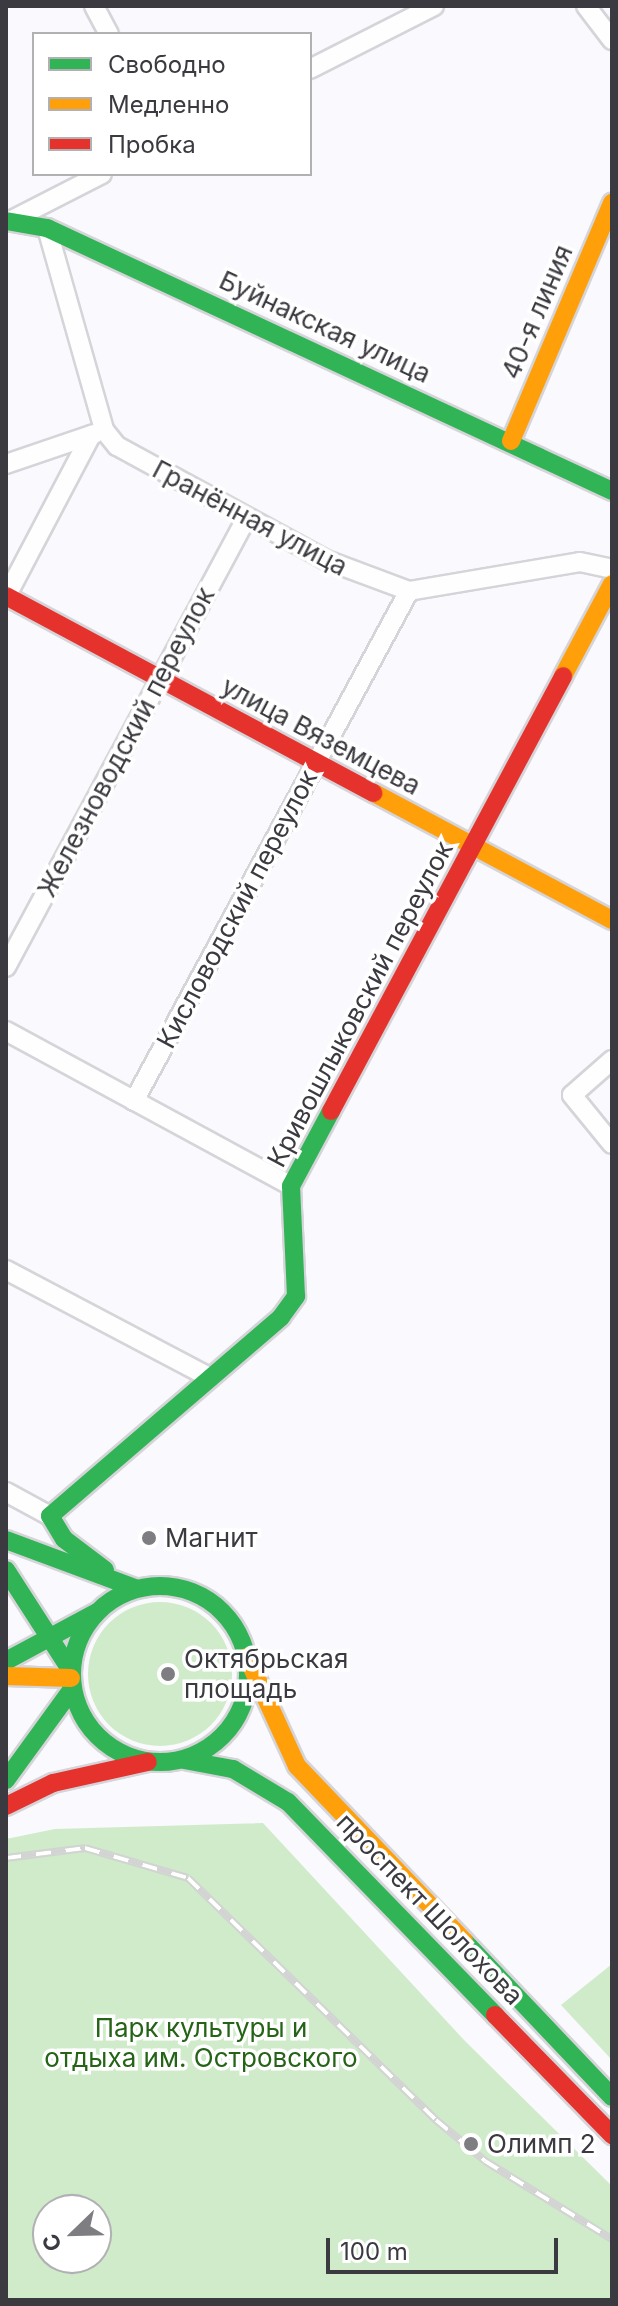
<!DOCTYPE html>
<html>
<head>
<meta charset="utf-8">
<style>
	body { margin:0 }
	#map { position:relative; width:618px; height:2306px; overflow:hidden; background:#faf9fd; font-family:Inter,sans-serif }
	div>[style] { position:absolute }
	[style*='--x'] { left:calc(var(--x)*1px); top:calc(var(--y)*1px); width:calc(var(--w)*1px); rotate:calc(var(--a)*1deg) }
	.green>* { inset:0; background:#cfebca }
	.round { border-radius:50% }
	.roads { filter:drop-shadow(2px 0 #d5d4d8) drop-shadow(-2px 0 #d5d4d8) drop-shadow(0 2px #d5d4d8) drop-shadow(0 -2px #d5d4d8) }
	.street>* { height:18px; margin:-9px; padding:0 9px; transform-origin:9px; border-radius:9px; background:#fefeff }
	.fast>* { height:18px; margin:-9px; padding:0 9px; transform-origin:9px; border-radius:9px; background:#30b455 }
	.fast>.ring { margin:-9px; padding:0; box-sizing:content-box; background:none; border:18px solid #30b455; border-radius:50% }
	.slow>* { height:18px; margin:-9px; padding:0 9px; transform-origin:9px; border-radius:9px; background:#ff9f0a }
	.jam>* { height:18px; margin:-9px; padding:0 9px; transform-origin:9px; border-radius:9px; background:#e5322d }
	.rail>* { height:8px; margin-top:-4px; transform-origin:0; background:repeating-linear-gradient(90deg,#fff 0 15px,#d3d3d4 0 30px); box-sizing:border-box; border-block:2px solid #d3d3d4 }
	.dots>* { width:22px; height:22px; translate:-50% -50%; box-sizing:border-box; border:4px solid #fff; border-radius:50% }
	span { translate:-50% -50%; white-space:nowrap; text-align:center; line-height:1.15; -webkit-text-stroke:7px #fff; paint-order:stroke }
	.street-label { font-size:26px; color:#3b3a40 }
	.poi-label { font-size:26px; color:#3b3a40 }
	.left { translate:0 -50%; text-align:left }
	.park-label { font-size:26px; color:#256316 }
	.frame { position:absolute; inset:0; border:8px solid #3b3a40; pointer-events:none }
	.legend { position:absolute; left:32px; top:32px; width:280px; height:144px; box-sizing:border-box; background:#fff; border:2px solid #b1b0b3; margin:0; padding:10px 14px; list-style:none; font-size:24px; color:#3b3a40 }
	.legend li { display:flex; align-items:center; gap:16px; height:40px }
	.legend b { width:40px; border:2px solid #b1b0b3 }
	.north { position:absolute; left:32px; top:2194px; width:80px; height:80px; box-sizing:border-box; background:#fff; border:2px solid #b1b0b3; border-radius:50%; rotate:247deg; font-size:22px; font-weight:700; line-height:32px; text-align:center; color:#3b3a40 }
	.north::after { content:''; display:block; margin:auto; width:28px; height:36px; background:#7e7d82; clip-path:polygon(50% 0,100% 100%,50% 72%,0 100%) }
	.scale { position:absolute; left:326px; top:2238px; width:232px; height:36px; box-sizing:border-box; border:4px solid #3b3a40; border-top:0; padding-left:10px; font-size:24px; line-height:28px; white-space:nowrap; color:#3b3a40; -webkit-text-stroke:6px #fff; paint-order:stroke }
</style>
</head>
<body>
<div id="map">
	<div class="green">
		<i class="round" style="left:88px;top:1602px;width:144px;height:144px"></i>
		<i style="clip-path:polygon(evenodd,263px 1823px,464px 2040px,612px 2186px,612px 2300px,6px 2300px,6px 1839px,55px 1829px,263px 1823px,48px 2210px,96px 2210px,96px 2258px,48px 2258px,48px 2210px)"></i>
		<i style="clip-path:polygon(612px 1964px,612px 2060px,561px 2005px)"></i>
	</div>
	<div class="roads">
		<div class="street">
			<i style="--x:94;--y:6;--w:32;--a:62"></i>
			<i style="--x:586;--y:6;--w:43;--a:52.6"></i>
			<i style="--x:310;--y:69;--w:139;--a:-26.9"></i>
			<i style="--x:12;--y:220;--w:101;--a:-27.1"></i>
			<i style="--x:47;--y:228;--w:210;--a:74.2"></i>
			<i style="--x:104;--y:430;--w:21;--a:51"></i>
			<i style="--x:117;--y:446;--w:238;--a:28.6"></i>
			<i style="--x:326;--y:560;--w:89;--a:20.5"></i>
			<i style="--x:409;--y:591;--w:173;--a:-9.6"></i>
			<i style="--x:580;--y:562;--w:33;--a:12"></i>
			<i style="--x:6;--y:464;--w:93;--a:-18.8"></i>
			<i style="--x:6;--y:597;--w:183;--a:-62.3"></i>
			<i style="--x:6;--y:967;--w:510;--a:-61.83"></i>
			<i style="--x:6;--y:1031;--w:324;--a:28.5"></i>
			<i style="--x:612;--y:1060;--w:53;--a:138.8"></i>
			<i style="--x:572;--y:1095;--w:63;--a:50.8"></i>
			<i style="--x:134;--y:1101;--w:579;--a:-61.67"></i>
			<i style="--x:6;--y:1270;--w:229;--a:27.8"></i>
			<i style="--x:6;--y:1492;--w:50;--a:28.6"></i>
		</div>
		<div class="fast">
			<i style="--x:6;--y:221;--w:42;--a:9.7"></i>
			<i style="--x:47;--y:228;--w:623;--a:24.96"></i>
			<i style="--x:6;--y:1540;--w:138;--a:20.4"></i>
			<i style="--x:6;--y:1570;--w:120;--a:57.2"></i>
			<i style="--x:105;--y:1570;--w:51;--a:-142.9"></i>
			<i style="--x:64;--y:1539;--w:27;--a:-121"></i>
			<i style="--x:50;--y:1516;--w:305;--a:-40.7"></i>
			<i style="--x:281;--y:1317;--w:26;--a:-54"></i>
			<i style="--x:296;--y:1296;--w:110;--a:-92.6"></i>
			<i style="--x:291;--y:1186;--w:85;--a:-61.9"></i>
			<i class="ring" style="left:72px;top:1586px;width:158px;height:158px"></i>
			<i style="--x:6;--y:1661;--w:101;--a:-28.3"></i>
			<i style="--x:184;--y:1760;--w:50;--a:10.4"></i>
			<i style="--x:233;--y:1769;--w:64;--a:31"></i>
			<i style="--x:288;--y:1802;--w:297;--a:45.8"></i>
			<i style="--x:6;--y:1780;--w:112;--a:-54"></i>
			<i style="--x:464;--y:1941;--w:215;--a:46.5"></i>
		</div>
		<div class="slow">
			<i style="--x:511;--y:441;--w:259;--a:-67"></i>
			<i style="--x:563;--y:676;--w:104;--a:-62"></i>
			<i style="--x:374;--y:793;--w:270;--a:28.1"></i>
			<i style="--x:247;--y:1657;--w:120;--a:65.4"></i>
			<i style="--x:297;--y:1766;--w:242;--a:46.3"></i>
			<i style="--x:6;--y:1676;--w:65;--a:1.8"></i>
		</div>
		<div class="jam">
			<i style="--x:6;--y:596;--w:417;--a:28.2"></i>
			<i style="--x:331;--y:1111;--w:493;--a:-61.9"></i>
			<i style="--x:6;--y:1806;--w:52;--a:-26.1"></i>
			<i style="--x:53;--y:1783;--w:97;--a:-12.5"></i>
			<i style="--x:495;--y:2015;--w:168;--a:45.7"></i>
		</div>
	</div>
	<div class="rail">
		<i style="--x:6;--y:1858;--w:80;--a:-7.2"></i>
		<i style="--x:85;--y:1848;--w:107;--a:16.2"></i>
		<i style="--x:188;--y:1878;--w:347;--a:44.3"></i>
		<i style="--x:436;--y:2120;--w:64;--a:39.9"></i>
		<i style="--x:485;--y:2161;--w:149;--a:31.6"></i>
	</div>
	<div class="dots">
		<i style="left:149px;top:1538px;background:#7e7d82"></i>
		<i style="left:168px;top:1674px;background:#7e7d82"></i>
		<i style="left:471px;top:2144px;background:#7e7d82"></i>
	</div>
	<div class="street-label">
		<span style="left:537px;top:312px;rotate:-67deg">40-я линия</span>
		<span style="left:325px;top:327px;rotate:25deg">Буйнакская улица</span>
		<span style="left:250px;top:518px;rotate:28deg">Гранённая улица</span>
		<span style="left:321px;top:736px;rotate:28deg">улица Вяземцева</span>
		<span style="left:126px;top:742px;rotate:-62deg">Железноводский переулок</span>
		<span style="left:237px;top:909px;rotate:-62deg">Кисловодский переулок</span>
		<span style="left:360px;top:1004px;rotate:-62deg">Кривошлыковский переулок</span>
		<span style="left:430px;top:1909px;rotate:46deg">проспект Шолохова</span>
	</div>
	<div class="poi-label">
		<span class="left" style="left:165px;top:1538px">Магнит</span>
		<span class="left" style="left:184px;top:1674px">Октябрьская<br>площадь</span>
		<span class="left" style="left:487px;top:2144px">Олимп 2</span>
	</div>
	<div class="park-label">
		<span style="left:201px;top:2043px">Парк культуры и<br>отдыха им. Островского</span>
	</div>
	<div class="frame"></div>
	<ul class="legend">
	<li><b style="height:10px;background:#30b455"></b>Свободно</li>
	<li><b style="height:10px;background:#ff9f0a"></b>Медленно</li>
	<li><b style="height:10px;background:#e5322d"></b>Пробка</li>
	</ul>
	<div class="north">С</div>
	<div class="scale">100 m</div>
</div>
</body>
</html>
